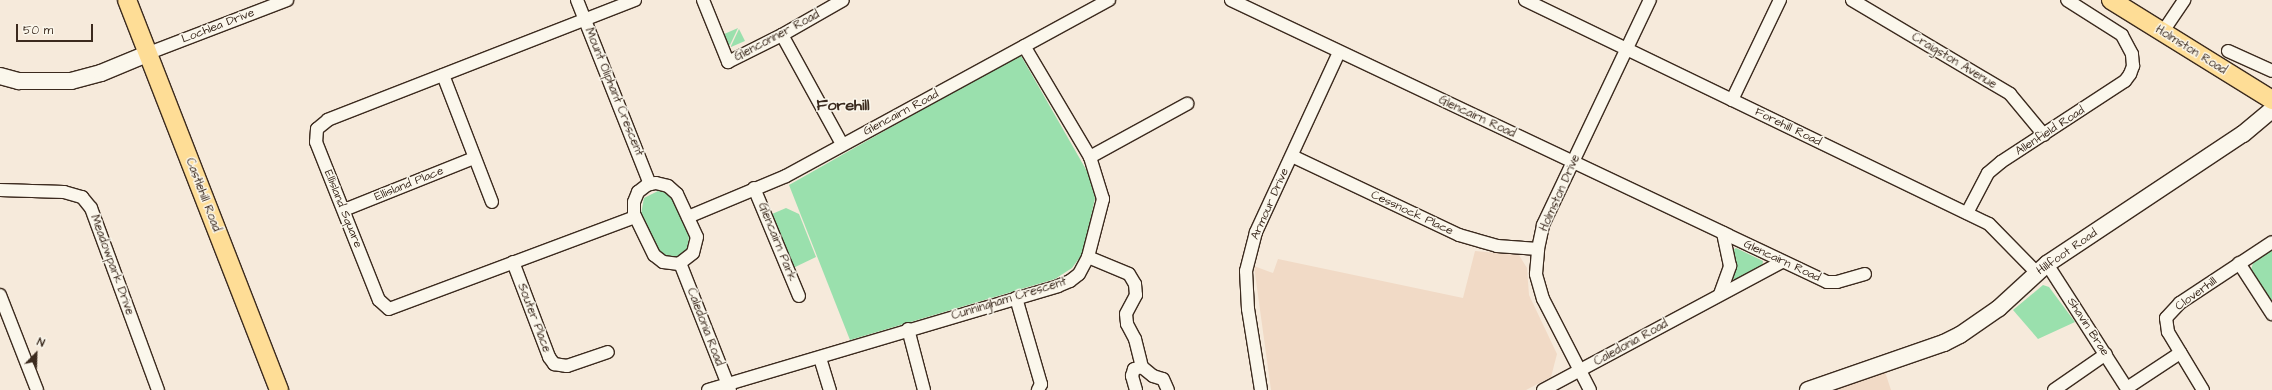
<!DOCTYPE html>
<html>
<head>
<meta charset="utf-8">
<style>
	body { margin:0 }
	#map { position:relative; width:2272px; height:390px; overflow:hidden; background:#f6eadb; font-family:"Architects Daughter",sans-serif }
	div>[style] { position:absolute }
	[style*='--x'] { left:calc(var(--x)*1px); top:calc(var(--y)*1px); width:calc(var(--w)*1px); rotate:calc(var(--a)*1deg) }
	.built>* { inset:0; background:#f1dac6 }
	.green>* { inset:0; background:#9ae0ad }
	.roads { filter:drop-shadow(1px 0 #3b2a1e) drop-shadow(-1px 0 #3b2a1e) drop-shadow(0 1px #3b2a1e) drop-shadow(0 -1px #3b2a1e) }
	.street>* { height:12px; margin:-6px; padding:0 6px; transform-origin:6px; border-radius:6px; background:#fbf7ec }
	.secondary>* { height:16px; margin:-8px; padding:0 8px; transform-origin:8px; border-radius:8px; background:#fbf7ec }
	.primary>* { height:18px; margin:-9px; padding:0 9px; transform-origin:9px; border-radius:9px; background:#fedd96 }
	span { translate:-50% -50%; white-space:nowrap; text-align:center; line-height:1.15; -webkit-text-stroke:3px #fbf7ec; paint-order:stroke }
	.street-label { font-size:12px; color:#3b2a1e }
	.district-label { font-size:16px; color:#3b2a1e; font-weight:700 }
	.north { position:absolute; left:16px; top:334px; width:40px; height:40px; -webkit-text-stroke:3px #fbf7ec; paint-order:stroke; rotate:23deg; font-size:11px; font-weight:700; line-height:16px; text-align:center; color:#3b2a1e }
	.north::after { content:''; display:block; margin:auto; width:14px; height:18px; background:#3b2a1e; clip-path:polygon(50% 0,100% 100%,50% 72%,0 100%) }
	.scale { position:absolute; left:16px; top:24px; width:77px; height:18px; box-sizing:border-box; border:2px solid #3b2a1e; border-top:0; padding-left:5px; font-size:12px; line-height:14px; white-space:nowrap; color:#3b2a1e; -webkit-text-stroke:3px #fbf7ec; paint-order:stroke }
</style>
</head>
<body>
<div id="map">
	<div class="built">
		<i style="clip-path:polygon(1475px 251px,1519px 255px,1527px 268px,1529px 295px,1557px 354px,1551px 377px,1526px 390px,1271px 390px,1254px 266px,1273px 273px,1278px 259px,1463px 298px)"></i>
		<i style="clip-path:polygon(1885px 372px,1891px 390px,1834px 390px)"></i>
	</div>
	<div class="green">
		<i style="clip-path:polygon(738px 28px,730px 45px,725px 43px,722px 35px)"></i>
		<i style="clip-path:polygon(739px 29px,745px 41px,731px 47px,731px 46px)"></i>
		<i style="clip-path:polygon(1020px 54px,1088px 173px,1095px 198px,1083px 253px,1072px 268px,1055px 279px,850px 340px,789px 185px)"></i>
		<i style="clip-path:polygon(658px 191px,667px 193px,674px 199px,689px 237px,687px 249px,677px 257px,664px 256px,658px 251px,641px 214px,644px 198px)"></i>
		<i style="clip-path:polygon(786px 208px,799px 214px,816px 257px,791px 269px,772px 214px)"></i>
		<i style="clip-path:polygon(1736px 248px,1763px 261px,1762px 268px,1736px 281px,1733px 279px,1735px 270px,1732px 251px)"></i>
		<i style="clip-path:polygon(2272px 250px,2272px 304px,2251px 270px,2253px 263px)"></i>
		<i style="clip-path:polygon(2043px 285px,2049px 287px,2075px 322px,2038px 339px,2013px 310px)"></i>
	</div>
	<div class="roads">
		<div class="street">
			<i style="--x:577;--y:0;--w:198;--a:68.4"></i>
			<i style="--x:635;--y:0;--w:330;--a:158.7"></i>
			<i style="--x:328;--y:120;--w:14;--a:141"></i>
			<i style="--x:317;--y:129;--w:13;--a:94"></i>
			<i style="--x:316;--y:142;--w:170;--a:68.3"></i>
			<i style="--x:379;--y:300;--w:13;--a:42"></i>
			<i style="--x:389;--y:309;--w:263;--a:-20.5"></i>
			<i style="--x:703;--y:0;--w:67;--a:68"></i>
			<i style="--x:728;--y:62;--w:60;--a:-26.6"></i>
			<i style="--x:782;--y:35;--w:70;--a:-29.8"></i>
			<i style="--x:1231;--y:0;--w:659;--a:25.32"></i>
			<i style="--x:1827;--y:282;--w:10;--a:0"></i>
			<i style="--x:1837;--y:282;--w:29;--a:-16"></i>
			<i style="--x:1525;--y:0;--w:515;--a:25.77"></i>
			<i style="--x:1989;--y:224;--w:69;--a:45.6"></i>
			<i style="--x:1852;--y:0;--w:184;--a:30.7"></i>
			<i style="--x:2010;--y:94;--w:53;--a:50.3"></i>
			<i style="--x:2162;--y:33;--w:40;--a:-56"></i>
			<i style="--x:782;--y:35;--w:124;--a:61.2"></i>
			<i style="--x:2228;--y:51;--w:48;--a:24.4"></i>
			<i style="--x:149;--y:53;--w:148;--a:-21"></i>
			<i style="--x:443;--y:75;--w:136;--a:68.9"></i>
			<i style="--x:1732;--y:100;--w:111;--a:-64.4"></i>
			<i style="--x:1292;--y:156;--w:185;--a:25.3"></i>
			<i style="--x:1459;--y:235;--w:40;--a:16"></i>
			<i style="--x:1497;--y:246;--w:41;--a:4.2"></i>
			<i style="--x:1090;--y:157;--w:111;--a:-28.7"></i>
			<i style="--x:656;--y:183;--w:12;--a:14"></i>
			<i style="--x:668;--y:186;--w:12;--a:42"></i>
			<i style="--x:677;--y:194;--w:47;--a:65.1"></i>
			<i style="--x:697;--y:237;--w:16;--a:104"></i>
			<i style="--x:693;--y:253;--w:18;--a:142"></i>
			<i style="--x:679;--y:264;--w:16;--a:-173"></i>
			<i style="--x:663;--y:262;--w:11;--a:-142"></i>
			<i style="--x:654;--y:255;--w:46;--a:-116"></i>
			<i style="--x:634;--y:214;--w:12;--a:-90"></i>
			<i style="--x:634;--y:202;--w:11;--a:-68"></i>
			<i style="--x:638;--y:192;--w:11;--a:-38"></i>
			<i style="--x:647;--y:185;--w:9;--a:-13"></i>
			<i style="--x:754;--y:188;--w:117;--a:67.4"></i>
			<i style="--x:0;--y:190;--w:64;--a:1.8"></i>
			<i style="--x:64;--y:192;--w:19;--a:16"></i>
			<i style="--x:82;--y:197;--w:14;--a:51"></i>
			<i style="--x:91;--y:208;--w:194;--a:69.8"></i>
			<i style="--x:344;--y:210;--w:140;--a:-21.8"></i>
			<i style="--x:1967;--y:213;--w:45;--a:-62.3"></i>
			<i style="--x:1988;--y:173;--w:17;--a:-40"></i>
			<i style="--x:2001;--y:162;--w:148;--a:-33.2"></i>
			<i style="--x:2125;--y:81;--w:9;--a:-54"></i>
			<i style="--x:2130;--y:74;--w:9;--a:-69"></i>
			<i style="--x:2133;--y:66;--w:12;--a:-95"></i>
			<i style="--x:2132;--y:54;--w:21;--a:-118"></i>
			<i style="--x:2122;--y:35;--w:65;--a:-147.5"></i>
			<i style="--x:688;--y:217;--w:106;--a:-22.7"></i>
			<i style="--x:786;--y:176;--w:368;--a:-28.6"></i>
			<i style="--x:1088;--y:257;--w:44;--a:22.5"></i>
			<i style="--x:1129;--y:274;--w:12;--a:59"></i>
			<i style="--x:1135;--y:284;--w:11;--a:85"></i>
			<i style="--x:1136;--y:295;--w:21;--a:118"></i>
			<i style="--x:1126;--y:314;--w:10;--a:84"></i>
			<i style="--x:1127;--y:324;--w:17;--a:62"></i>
			<i style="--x:1135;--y:339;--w:29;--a:76"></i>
			<i style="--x:1142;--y:367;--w:14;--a:39"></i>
			<i style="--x:1153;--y:376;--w:10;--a:17"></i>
			<i style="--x:1163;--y:379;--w:12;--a:66"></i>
			<i style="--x:513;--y:262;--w:102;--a:69.2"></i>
			<i style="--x:549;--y:357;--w:9;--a:54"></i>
			<i style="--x:554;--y:364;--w:13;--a:9"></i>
			<i style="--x:567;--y:366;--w:43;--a:-18.9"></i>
			<i style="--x:680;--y:263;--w:136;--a:68.5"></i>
			<i style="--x:2239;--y:263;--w:61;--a:57.1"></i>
			<i style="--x:2047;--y:264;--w:150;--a:57.3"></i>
			<i style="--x:1720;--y:294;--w:30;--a:-70"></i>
			<i style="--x:1730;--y:266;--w:34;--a:-102"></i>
			<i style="--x:0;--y:295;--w:102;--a:68.7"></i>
			<i style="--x:1016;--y:298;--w:90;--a:73.8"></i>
			<i style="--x:1041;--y:384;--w:7;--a:117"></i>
			<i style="--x:908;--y:329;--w:63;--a:75.3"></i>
			<i style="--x:820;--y:358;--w:34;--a:73"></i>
			<i style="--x:2127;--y:388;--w:64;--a:-33.4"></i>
			<i style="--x:708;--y:390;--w:365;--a:-16.5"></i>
			<i style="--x:1058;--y:286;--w:13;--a:-23"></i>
			<i style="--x:1070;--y:281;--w:11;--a:-38"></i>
			<i style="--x:1079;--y:274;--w:19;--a:-62"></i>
			<i style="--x:1088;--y:257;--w:60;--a:-75.5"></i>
			<i style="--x:1103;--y:199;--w:44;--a:-107.2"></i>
			<i style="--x:1090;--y:157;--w:129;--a:-120.7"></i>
			<i style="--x:1136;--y:390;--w:15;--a:-106"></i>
			<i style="--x:1132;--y:376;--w:7;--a:-74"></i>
			<i style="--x:1134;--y:369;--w:8;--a:-14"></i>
			<i style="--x:1261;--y:390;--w:82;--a:-99.1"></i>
			<i style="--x:1248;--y:309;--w:38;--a:-93"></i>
			<i style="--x:1246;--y:271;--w:40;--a:-75.6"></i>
			<i style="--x:1256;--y:232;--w:198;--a:-65.2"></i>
			<i style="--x:1543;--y:390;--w:271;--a:-28.2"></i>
			<i style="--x:1590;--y:390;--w:102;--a:-117.3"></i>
			<i style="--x:1543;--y:299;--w:26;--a:-106"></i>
			<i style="--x:1536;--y:274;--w:25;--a:-85"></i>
			<i style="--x:1538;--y:249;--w:25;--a:-78"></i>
			<i style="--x:1543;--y:225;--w:249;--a:-64.6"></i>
			<i style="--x:2054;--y:390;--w:63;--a:-34.7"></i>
			<i style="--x:2203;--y:390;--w:68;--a:-121.1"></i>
			<i style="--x:2168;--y:332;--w:14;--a:-98"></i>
			<i style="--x:2166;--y:318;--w:21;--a:-47"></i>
			<i style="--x:2180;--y:303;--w:110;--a:-33.5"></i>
		</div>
		<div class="secondary">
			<i style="--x:0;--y:76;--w:20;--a:15"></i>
			<i style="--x:19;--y:81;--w:52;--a:0"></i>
			<i style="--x:71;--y:81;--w:31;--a:-15"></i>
			<i style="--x:101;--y:73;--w:52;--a:-22.6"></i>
			<i style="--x:1808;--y:390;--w:144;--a:-19.1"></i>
			<i style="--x:1944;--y:343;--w:18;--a:-27"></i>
			<i style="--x:1960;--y:335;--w:47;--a:-34.7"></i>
			<i style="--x:1999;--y:308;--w:65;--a:-42.5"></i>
			<i style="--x:2047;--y:264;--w:235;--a:-33.6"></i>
			<i style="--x:2243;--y:134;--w:38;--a:-40"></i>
		</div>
		<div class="primary">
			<i style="--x:127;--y:0;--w:419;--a:68.7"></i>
			<i style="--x:2111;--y:0;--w:190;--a:31.8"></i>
		</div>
	</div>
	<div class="street-label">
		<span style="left:218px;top:26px;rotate:-21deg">Lochlea Drive</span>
		<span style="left:777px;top:36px;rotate:-28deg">Glenconner Road</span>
		<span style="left:2191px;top:50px;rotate:32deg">Holmston Road</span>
		<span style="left:1954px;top:61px;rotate:31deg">Craigston Avenue</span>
		<span style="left:614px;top:92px;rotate:68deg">Mount Oliphant Crescent</span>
		<span style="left:901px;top:113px;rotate:-28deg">Glencairn Road</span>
		<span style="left:1477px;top:117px;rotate:25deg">Glencairn Road</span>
		<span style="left:1788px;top:127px;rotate:26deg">Forehill Road</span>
		<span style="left:2050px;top:131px;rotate:-33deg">Allenfield Road</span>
		<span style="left:409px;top:184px;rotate:-22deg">Ellisland Place</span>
		<span style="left:1560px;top:193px;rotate:-66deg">Holmston Drive</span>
		<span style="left:203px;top:195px;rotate:69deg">Castlehill Road</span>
		<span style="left:1270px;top:204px;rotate:-66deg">Armour Drive</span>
		<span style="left:343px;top:209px;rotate:68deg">Ellisland Square</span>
		<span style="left:1412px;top:213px;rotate:25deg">Cessnock Place</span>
		<span style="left:777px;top:242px;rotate:68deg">Glencairn Park</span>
		<span style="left:2067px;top:252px;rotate:-35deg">Hillfoot Road</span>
		<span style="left:1782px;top:261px;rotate:25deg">Glencairn Road</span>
		<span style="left:112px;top:265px;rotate:70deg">Meadowpark Drive</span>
		<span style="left:2196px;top:294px;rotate:-36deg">Cloverhill</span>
		<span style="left:1009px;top:299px;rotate:-17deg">Cunningham Crescent</span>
		<span style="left:534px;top:318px;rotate:69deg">Souter Place</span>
		<span style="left:705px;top:327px;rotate:69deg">Caledonia Road</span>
		<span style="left:2088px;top:327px;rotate:57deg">Shavin Brae</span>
		<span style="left:1631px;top:343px;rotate:-29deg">Caledonia Road</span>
	</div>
	<div class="district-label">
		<span style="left:843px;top:105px">Forehill</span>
	</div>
	<div class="north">N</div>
	<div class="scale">50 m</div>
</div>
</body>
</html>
